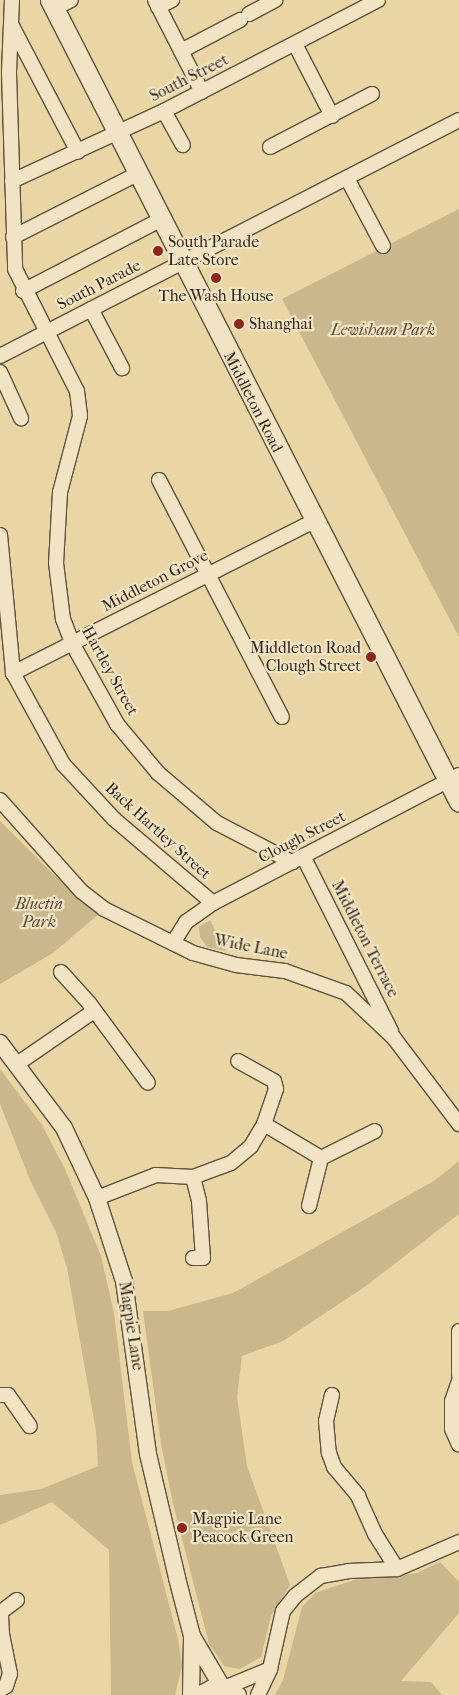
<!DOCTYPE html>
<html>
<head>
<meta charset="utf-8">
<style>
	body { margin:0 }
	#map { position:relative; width:459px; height:1695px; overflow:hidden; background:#ead5a4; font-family:"IM FELL French Canon",serif }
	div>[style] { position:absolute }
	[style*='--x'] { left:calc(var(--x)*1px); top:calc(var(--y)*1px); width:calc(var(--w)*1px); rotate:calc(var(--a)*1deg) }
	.green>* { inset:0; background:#cbb78c }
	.roads { filter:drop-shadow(1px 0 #5f513c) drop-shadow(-1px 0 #5f513c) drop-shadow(0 1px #5f513c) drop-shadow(0 -1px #5f513c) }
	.minor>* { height:14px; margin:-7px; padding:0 7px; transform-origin:7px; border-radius:7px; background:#f1e4c4 }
	.tertiary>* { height:16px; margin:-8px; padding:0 8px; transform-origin:8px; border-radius:8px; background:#f1e4c4 }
	.secondary>* { height:19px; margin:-9.5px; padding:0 9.5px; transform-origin:9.5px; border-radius:9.5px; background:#f1e4c4 }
	.dots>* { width:14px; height:14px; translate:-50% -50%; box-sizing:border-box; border:2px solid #f1e4c4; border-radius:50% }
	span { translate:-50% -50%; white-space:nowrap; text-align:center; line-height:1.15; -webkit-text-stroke:4.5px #f1e4c4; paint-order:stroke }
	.street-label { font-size:16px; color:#312519 }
	.poi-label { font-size:16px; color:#312519 }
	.left { translate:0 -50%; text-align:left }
	.right { translate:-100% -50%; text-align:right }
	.park-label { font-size:16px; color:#584a36; font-style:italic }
</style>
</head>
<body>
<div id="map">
	<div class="green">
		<i style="clip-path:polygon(459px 209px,459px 637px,282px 299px)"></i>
		<i style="clip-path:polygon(0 821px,53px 874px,100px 913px,53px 953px,0 984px)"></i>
		<i style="clip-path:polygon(210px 920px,226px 951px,207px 947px,200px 937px,199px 927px)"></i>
		<i style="clip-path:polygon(0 1069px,42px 1125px,65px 1169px,101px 1256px,114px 1313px,132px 1462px,178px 1639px,182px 1666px,175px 1695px,111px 1695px,109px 1550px,52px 1502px,0 1525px,0 1495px,41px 1489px,98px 1466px,96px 1431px,67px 1268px,56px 1232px,30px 1180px,0 1104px)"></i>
		<i style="clip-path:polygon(459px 1161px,459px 1214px,366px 1286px,283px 1341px,242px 1356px,237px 1397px,247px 1466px,290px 1585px,271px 1616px,261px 1657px,240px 1669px,224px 1666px,209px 1644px,173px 1503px,161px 1444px,143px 1311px,168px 1311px,233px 1293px,434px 1181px)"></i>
		<i style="clip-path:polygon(440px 1562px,459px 1582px,459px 1613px,401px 1681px,431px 1682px,442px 1695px,275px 1695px,283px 1680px,302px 1607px,315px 1593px,354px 1580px,417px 1573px)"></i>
	</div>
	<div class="roads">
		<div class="minor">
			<i style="--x:12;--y:0;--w:73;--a:92.4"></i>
			<i style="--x:9;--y:73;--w:196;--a:88.2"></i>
			<i style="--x:15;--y:269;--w:137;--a:63.1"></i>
			<i style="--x:77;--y:391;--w:25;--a:83"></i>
			<i style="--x:80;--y:416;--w:79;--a:104.7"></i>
			<i style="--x:60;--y:492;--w:71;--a:93.2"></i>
			<i style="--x:56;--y:563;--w:56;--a:82.9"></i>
			<i style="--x:63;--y:619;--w:26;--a:69"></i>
			<i style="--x:72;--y:643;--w:93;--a:60.9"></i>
			<i style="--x:117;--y:724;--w:64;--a:50.1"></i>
			<i style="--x:158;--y:773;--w:77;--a:40.3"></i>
			<i style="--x:217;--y:823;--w:85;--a:27.5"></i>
			<i style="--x:155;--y:0;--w:103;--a:62.9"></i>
			<i style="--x:158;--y:7;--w:16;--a:-27"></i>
			<i style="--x:54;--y:9;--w:19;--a:-28"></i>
			<i style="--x:249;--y:14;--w:30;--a:-28"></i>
			<i style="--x:12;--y:26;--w:142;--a:62.4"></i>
			<i style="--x:295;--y:44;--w:81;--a:62.8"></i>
			<i style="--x:181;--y:51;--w:67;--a:-27.7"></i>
			<i style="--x:164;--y:111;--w:39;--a:61"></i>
			<i style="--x:270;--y:147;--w:115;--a:-27.5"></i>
			<i style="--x:347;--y:178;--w:77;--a:62.1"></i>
			<i style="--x:12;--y:181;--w:167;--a:-24.7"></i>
			<i style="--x:164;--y:111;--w:241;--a:-27.4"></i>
			<i style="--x:13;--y:237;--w:141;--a:-26.9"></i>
			<i style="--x:23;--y:291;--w:157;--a:-27.4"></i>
			<i style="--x:91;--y:309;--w:67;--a:62.3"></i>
			<i style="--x:0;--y:356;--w:516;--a:-27.21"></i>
			<i style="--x:0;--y:372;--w:51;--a:65.5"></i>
			<i style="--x:159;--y:480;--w:267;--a:62.6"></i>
			<i style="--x:0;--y:535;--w:139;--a:84.6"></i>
			<i style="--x:13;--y:673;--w:104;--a:61.2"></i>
			<i style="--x:63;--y:764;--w:75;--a:47.2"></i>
			<i style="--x:114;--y:819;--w:130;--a:40.3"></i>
			<i style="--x:13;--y:673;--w:337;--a:-26.8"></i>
			<i style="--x:0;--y:800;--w:122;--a:48.3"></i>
			<i style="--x:81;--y:891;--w:29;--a:38"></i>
			<i style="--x:104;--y:909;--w:99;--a:26.3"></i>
			<i style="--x:193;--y:953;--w:45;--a:15.6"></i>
			<i style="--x:236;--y:965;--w:49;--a:7"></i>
			<i style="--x:285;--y:971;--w:65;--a:19.8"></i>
			<i style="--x:346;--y:993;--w:66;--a:43.2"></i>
			<i style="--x:394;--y:1038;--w:108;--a:52.9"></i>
			<i style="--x:303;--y:856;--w:196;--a:63.3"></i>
			<i style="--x:173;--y:943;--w:25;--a:-58"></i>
			<i style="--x:186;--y:922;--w:33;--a:-35"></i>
			<i style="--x:213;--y:903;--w:277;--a:-27.5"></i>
			<i style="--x:61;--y:972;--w:42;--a:47.9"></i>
			<i style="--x:89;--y:1003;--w:99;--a:53.6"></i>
			<i style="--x:17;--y:1064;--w:93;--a:-34.5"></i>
			<i style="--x:264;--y:1124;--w:66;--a:30.8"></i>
			<i style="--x:193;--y:1177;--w:25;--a:76"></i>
			<i style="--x:199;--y:1201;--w:57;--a:86"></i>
			<i style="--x:203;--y:1258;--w:10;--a:180"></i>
			<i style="--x:97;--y:1198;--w:63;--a:-21.3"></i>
			<i style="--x:156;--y:1175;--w:37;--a:3"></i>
			<i style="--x:193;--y:1177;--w:40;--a:-20.2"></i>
			<i style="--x:231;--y:1163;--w:26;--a:-40"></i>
			<i style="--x:251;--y:1146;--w:26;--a:-59"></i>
			<i style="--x:264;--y:1124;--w:37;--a:-71"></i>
			<i style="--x:276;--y:1089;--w:8;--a:-104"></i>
			<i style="--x:274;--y:1081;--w:41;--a:-150.9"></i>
			<i style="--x:309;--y:1206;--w:49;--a:-76"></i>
			<i style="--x:321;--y:1158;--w:60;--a:-26.6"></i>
			<i style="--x:459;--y:1331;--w:44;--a:90"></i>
			<i style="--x:459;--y:1381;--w:21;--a:109"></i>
			<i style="--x:452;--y:1401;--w:28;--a:90"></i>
			<i style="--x:452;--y:1429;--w:17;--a:66"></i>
			<i style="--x:0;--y:1395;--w:8;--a:0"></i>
			<i style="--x:8;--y:1395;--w:38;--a:55"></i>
			<i style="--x:332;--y:1395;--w:27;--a:103"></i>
			<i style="--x:326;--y:1421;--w:32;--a:85"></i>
			<i style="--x:329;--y:1453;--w:15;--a:70"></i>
			<i style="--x:334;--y:1467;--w:38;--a:50"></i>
			<i style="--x:358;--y:1496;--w:42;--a:65.9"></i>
			<i style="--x:375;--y:1534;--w:41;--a:57.8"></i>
			<i style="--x:224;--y:1688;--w:50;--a:-22.4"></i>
			<i style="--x:0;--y:1690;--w:7;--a:-34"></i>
			<i style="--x:6;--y:1686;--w:13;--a:-72"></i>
			<i style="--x:10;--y:1674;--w:41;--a:-101.3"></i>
			<i style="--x:2;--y:1634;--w:22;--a:-93"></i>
			<i style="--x:1;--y:1612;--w:20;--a:-37"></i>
			<i style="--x:258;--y:1695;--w:29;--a:-65"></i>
			<i style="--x:270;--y:1669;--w:59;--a:-77.4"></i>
			<i style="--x:283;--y:1611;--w:19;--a:-51"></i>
			<i style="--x:295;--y:1596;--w:33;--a:-38"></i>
			<i style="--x:321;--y:1576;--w:27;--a:-10"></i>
			<i style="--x:348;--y:1571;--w:49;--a:-2.3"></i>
			<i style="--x:397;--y:1569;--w:68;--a:-23.5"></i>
		</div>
		<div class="tertiary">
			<i style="--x:0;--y:1043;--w:106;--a:53"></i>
			<i style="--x:64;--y:1128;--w:77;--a:64.8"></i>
			<i style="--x:97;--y:1198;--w:87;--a:72"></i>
			<i style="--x:124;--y:1281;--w:175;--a:82.1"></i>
			<i style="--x:148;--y:1454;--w:127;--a:76.8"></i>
			<i style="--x:177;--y:1578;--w:60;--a:75.5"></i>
			<i style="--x:192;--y:1636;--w:59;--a:59.5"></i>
			<i style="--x:191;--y:1695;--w:59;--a:-89"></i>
			<i style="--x:199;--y:1695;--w:15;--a:-28"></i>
			<i style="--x:212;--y:1688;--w:10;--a:-6"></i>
			<i style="--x:222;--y:1687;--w:18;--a:27"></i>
		</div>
		<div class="secondary">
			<i style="--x:50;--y:0;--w:900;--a:62.98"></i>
		</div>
	</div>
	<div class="dots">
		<i style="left:158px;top:251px;background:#8f2418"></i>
		<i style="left:216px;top:278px;background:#8f2418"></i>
		<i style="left:239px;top:324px;background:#8f2418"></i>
		<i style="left:371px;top:657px;background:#8f2418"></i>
		<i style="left:182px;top:1528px;background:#8f2418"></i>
	</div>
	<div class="street-label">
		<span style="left:189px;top:78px;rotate:-27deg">South Street</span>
		<span style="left:99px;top:285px;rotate:-27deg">South Parade</span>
		<span style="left:253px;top:402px;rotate:63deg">Middleton Road</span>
		<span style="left:155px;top:581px;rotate:-27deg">Middleton Grove</span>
		<span style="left:110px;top:671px;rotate:61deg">Hartley Street</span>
		<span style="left:158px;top:831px;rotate:42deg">Back Hartley Street</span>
		<span style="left:302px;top:837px;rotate:-27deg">Clough Street</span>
		<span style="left:365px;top:939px;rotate:63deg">Middleton Terrace</span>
		<span style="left:251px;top:947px;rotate:11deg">Wide Lane</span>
		<span style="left:131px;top:1326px;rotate:81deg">Magpie Lane</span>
	</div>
	<div class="poi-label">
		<span class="left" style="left:168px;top:251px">South Parade<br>Late Store</span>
		<span style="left:216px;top:296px">The Wash House</span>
		<span class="left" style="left:249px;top:324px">Shanghai</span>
		<span class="right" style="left:361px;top:657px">Middleton Road<br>Clough Street</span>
		<span class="left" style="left:192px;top:1528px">Magpie Lane<br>Peacock Green</span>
	</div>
	<div class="park-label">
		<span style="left:383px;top:330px">Lewisham Park</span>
		<span style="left:39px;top:913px">Bluetin<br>Park</span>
	</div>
</div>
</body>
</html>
